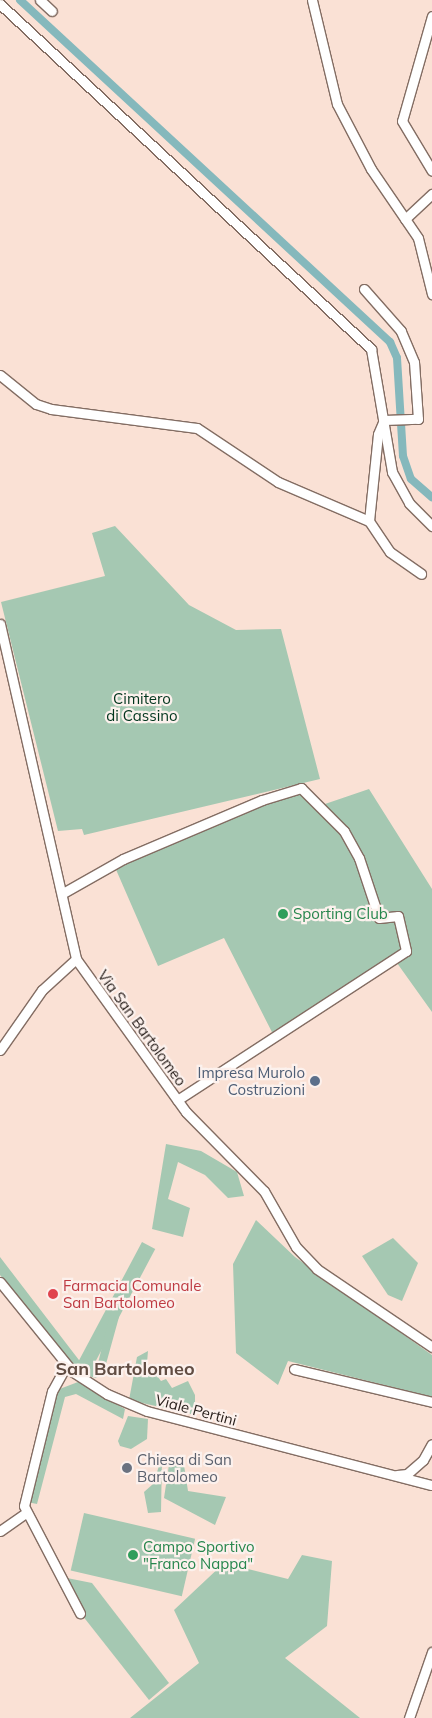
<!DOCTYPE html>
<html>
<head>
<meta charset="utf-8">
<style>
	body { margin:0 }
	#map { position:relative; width:432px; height:1718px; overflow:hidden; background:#fae1d5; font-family:Mulish,sans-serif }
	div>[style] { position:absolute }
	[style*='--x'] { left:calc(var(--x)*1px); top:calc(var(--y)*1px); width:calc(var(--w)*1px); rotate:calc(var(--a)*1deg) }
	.green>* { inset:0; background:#a5c8b2; transform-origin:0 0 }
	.canal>* { height:8px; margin:-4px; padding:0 4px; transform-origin:4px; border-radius:4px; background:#85b8bc }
	.roads { filter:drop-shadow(1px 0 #836d63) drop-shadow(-1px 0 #836d63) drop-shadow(0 1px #836d63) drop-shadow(0 -1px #836d63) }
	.minor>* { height:9px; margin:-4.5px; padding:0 4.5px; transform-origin:4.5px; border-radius:4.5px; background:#fff }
	.dots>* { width:14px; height:14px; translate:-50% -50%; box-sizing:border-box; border:2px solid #fcf1ed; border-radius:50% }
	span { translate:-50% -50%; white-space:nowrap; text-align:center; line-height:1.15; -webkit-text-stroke:4.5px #fcf1ed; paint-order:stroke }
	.park-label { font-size:15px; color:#01351d }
	.leisure-label { font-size:15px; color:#27864d }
	.left { translate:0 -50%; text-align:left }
	.street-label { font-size:15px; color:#251c18 }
	.service-label { font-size:15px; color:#4e5e75 }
	.right { translate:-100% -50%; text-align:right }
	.health-label { font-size:15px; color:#be3a42 }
	.worship-label { font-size:15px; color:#5b616d }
	.quarter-label { font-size:18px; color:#614d43; font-weight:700 }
</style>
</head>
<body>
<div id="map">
	<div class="green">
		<i style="clip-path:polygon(115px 526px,189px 605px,236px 630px,281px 629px,320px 779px,84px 835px,82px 829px,58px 831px,1px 602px,105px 576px,92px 533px)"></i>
		<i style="clip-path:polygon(301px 788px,325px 804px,369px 789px,432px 889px,432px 1012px,397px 963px,276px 1040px,224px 938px,158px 966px,114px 865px)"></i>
		<i style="clip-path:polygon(166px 1144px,201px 1151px,237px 1172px,244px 1196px,228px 1198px,205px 1175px,178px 1162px,168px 1199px,190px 1208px,183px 1237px,152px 1229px)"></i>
		<i style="clip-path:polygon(256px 1220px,295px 1257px,432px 1355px,432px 1397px,288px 1361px,278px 1385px,236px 1353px,233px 1264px)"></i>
		<i style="clip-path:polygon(393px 1238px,418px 1263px,402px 1301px,388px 1295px,362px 1256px)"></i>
		<i style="left:142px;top:1242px;width:15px;height:138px;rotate:28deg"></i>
		<i style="clip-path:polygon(0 1257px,82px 1364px,98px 1363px,110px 1315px,119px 1317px,106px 1364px,96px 1378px,81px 1374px,65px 1358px,0 1275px)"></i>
		<i style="clip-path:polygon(148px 1351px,147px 1363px,161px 1381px,166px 1379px,172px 1388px,188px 1381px,195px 1395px,195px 1415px,129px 1400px,137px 1357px)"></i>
		<i style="clip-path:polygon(78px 1382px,125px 1409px,123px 1419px,76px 1394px,65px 1397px,37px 1504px,27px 1502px,57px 1390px)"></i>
		<i style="clip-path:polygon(128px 1416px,148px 1419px,147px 1439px,131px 1449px,120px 1446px,118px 1441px)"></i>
		<i style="clip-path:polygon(162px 1457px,161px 1512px,148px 1513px,144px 1492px,153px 1484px)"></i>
		<i style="clip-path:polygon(170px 1458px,184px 1465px,188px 1491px,226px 1497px,215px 1525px,164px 1498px)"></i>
		<i style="left:84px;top:1513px;width:114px;height:59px;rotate:13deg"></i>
		<i style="clip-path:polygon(302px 1555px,332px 1561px,327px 1626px,285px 1658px,360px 1718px,130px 1718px,199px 1663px,174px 1610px,224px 1563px,288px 1579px)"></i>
		<i style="clip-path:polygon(67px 1578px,92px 1583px,169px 1683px,149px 1700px,82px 1615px)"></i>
	</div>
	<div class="canal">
		<i style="--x:20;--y:0;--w:504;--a:42.75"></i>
		<i style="--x:390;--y:342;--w:17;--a:66"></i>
		<i style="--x:397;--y:358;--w:98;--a:86.5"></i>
		<i style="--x:403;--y:456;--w:24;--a:71"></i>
		<i style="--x:411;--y:479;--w:28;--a:41"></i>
	</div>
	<div class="roads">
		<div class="minor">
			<i style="--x:40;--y:0;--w:16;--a:43"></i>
			<i style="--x:312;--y:0;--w:107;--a:76.5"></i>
			<i style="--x:337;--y:104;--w:73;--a:62.4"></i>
			<i style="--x:371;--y:169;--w:83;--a:55.7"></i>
			<i style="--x:418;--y:238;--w:58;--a:76"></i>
			<i style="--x:0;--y:4;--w:507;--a:42.92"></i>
			<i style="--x:371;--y:349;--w:125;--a:80.3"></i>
			<i style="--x:392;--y:472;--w:35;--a:61"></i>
			<i style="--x:409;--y:503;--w:33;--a:45"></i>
			<i style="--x:432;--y:16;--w:109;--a:105.9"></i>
			<i style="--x:402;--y:121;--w:58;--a:59"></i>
			<i style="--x:405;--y:219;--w:37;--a:-43"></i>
			<i style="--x:0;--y:375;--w:46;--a:38.9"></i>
			<i style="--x:36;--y:404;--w:16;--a:18"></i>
			<i style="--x:51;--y:409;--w:147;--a:7.4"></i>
			<i style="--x:197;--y:428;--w:97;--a:33.7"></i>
			<i style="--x:278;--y:482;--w:99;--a:23.2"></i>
			<i style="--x:369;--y:521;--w:87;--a:-84.1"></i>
			<i style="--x:378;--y:434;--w:15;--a:-67"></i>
			<i style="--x:384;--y:420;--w:34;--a:-2"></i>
			<i style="--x:418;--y:419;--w:57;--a:-94"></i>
			<i style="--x:414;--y:362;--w:34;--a:-113"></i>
			<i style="--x:401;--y:331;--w:56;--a:-131.4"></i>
			<i style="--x:369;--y:521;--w:37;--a:56"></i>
			<i style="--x:390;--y:552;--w:38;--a:35"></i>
			<i style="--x:0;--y:624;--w:344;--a:77.2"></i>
			<i style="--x:76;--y:959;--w:188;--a:54.3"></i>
			<i style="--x:186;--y:1112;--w:111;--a:45.4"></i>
			<i style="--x:264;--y:1191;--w:64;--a:60.3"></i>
			<i style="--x:296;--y:1247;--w:30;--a:46"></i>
			<i style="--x:317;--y:1269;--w:139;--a:34.1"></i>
			<i style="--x:63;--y:893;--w:69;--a:-29.5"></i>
			<i style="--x:123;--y:859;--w:151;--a:-23"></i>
			<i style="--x:262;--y:800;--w:41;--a:-17.1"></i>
			<i style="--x:301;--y:788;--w:61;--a:45"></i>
			<i style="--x:344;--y:831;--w:31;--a:61"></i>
			<i style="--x:359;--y:858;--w:63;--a:71.6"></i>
			<i style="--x:379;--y:918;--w:19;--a:-6"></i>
			<i style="--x:398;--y:916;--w:36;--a:77"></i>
			<i style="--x:406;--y:951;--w:273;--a:146.9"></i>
			<i style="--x:0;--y:1050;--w:73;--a:-55"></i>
			<i style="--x:42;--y:990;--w:46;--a:-42.4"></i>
			<i style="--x:0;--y:1282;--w:116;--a:51"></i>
			<i style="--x:73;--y:1372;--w:40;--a:32.9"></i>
			<i style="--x:107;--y:1394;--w:43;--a:23"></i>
			<i style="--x:147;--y:1411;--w:294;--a:14.6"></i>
			<i style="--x:66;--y:1366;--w:29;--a:119"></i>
			<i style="--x:52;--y:1391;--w:118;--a:103.7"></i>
			<i style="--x:24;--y:1506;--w:121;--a:62.4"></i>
			<i style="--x:294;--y:1369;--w:142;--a:13.4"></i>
			<i style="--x:397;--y:1475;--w:10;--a:-6"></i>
			<i style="--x:407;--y:1474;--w:21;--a:-41"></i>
			<i style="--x:423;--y:1460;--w:18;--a:-61"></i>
			<i style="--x:0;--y:1531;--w:32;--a:-35"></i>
			<i style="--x:409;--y:1718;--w:70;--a:-70.8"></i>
		</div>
	</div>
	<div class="dots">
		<i style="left:283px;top:914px;background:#2e9e5b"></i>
		<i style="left:315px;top:1081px;background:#5c6f8a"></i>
		<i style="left:53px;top:1294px;background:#e0444e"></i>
		<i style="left:127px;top:1468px;background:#6b7280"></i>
		<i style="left:133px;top:1555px;background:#2e9e5b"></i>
	</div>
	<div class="park-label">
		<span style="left:142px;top:707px">Cimitero<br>di Cassino</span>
	</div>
	<div class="leisure-label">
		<span class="left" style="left:293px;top:914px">Sporting Club</span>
		<span class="left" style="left:143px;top:1555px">Campo Sportivo<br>"Franco Nappa"</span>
	</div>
	<div class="street-label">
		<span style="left:142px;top:1028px;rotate:54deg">Via San Bartolomeo</span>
		<span style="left:196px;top:1410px;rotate:15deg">Viale Pertini</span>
	</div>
	<div class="service-label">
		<span class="right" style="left:305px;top:1081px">Impresa Murolo<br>Costruzioni</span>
	</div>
	<div class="health-label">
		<span class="left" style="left:63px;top:1294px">Farmacia Comunale<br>San Bartolomeo</span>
	</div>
	<div class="worship-label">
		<span class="left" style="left:137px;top:1468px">Chiesa di San<br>Bartolomeo</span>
	</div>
	<div class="quarter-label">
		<span style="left:125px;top:1369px">San Bartolomeo</span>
	</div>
</div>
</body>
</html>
